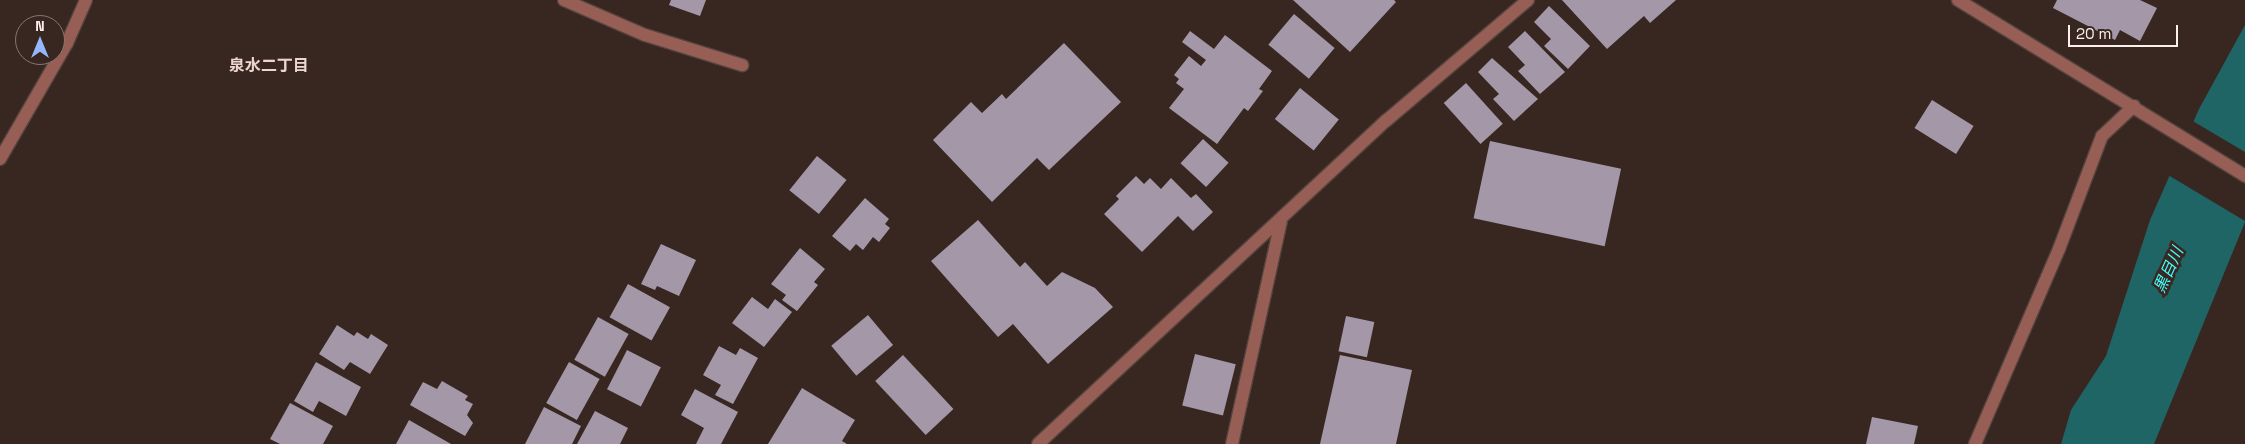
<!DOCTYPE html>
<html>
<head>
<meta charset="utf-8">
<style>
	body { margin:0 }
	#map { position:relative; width:2245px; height:444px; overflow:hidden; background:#382721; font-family:"Space Grotesk","Noto Sans JP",sans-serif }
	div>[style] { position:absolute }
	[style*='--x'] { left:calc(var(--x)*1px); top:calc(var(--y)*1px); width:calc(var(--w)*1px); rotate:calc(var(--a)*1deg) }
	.water>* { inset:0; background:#1f6565 }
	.pier>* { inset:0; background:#382721 }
	.building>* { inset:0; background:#a397a8; transform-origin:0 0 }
	.roads { filter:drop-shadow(1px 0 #53433d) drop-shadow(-1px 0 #53433d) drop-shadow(0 1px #53433d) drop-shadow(0 -1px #53433d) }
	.minor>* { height:12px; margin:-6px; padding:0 6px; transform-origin:6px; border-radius:6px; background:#975e55 }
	span { translate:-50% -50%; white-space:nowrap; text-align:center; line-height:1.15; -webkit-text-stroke:5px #382721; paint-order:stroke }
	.neighbourhood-label { font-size:16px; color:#edd6cd; font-weight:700 }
	.water-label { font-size:16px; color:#42fcfe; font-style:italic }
	.north { position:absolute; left:15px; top:15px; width:50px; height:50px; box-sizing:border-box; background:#382721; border:1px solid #867772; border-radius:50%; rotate:0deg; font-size:14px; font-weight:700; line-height:20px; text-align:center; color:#fcf0ec }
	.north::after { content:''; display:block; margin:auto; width:18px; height:22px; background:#94b7fd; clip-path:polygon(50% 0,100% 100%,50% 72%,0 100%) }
	.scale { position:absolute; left:2068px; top:25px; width:110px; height:22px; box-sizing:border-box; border:2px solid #fcf0ec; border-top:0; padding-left:6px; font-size:15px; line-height:18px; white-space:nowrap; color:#fcf0ec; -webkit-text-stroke:4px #382721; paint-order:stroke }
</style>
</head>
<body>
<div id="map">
	<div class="water">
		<i style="clip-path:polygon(2245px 25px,2245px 222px,2154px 444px,2061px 444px,2071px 410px,2106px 356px,2150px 220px,2199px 109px)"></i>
	</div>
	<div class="pier">
		<i style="clip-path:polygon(2191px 120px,2245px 152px,2245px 221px,2168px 175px)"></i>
	</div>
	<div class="building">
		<i style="clip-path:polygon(671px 0,706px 0,700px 16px,669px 5px)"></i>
		<i style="clip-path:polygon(1293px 0,1394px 0,1396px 2px,1350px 52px)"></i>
		<i style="clip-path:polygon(1562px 0,1676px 0,1650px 23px,1644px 16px,1607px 49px)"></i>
		<i style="clip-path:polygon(2057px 0,2140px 0,2157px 8px,2140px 41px,2120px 30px,2115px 40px,2053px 8px)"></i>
		<i style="clip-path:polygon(1549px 6px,1590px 46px,1568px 69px,1544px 46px,1551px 39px,1534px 22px)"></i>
		<i style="left:1294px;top:14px;width:53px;height:40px;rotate:40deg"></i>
		<i style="clip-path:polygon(1190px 31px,1214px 49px,1225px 35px,1272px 71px,1259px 89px,1263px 91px,1248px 111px,1244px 108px,1217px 144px,1169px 108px,1184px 89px,1176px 83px,1179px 79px,1174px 75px,1189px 56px,1201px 66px,1206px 60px,1182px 42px)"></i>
		<i style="clip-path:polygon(1525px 31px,1565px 72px,1540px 94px,1518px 71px,1525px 65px,1508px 47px)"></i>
		<i style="clip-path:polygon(1064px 43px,1121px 102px,1049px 170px,1037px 158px,992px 202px,933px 140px,971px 102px,982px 113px,1002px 94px,1006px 99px)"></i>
		<i style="clip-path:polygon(1492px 58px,1538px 99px,1514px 121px,1493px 99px,1499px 94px,1478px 72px)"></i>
		<i style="left:1466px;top:83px;width:55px;height:30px;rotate:48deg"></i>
		<i style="left:1300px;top:88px;width:50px;height:40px;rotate:39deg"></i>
		<i style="left:1932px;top:100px;width:49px;height:33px;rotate:32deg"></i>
		<i style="left:1203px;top:139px;width:35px;height:33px;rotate:43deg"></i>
		<i style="left:1490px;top:141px;width:134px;height:79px;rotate:12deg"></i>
		<i style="left:817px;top:156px;width:38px;height:44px;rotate:39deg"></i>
		<i style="clip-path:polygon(1136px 176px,1144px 184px,1150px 178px,1161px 189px,1171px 178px,1191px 198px,1196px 194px,1213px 212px,1193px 231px,1178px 216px,1142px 252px,1104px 214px,1119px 199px,1116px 196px)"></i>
		<i style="clip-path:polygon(865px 198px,889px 219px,885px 224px,890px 228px,879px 242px,873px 237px,863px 250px,856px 244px,850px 251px,832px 236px)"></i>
		<i style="clip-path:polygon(978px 220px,1020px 267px,1025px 262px,1047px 286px,1062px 272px,1095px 288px,1113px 307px,1048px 364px,1013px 324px,998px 337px,931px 261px)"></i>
		<i style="clip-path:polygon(661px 244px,696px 260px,679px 296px,657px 286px,655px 290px,641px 284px)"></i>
		<i style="clip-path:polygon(800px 248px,825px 269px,814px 282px,818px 285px,797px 311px,782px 300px,786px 295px,771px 284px)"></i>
		<i style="left:628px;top:284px;width:48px;height:38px;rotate:29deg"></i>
		<i style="clip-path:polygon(752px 297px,768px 309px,775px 299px,792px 312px,764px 347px,732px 323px)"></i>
		<i style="left:868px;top:315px;width:39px;height:48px;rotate:50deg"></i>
		<i style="left:1346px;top:316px;width:29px;height:36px;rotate:12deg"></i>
		<i style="left:598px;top:317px;width:35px;height:49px;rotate:29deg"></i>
		<i style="clip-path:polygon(337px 325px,354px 336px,357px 332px,368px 339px,371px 334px,388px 345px,370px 374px,350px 362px,344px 370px,319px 354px)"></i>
		<i style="clip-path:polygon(719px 346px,736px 355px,740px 348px,758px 358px,733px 404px,715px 395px,721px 385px,703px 375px)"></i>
		<i style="left:627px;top:350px;width:38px;height:44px;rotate:27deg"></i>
		<i style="left:1195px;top:354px;width:42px;height:53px;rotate:14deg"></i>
		<i style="left:903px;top:355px;width:74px;height:38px;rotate:47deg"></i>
		<i style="clip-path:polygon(1340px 355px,1412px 370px,1396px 444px,1320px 444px)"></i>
		<i style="clip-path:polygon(316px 362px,361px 387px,346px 416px,319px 401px,313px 412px,294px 401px)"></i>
		<i style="left:569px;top:362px;width:35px;height:47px;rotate:29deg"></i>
		<i style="clip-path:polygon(442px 381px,468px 396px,465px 400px,473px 404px,467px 415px,473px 423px,465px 436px,410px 405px,423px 382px,437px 389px)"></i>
		<i style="clip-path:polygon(802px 388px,855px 420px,842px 441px,847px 444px,768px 444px)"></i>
		<i style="clip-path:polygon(695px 389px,738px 412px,721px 444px,696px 444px,704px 428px,681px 415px)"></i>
		<i style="clip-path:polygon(290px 403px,333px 426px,323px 444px,280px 444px,270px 439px)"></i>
		<i style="clip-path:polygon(544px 407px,581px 426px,572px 444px,525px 444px)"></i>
		<i style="clip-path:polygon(595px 411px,628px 428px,620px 444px,577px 444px)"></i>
		<i style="clip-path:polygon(1872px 417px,1918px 426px,1914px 444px,1866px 444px)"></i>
		<i style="clip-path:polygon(409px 420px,451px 444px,396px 444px)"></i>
	</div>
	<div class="roads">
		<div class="minor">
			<i style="--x:564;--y:0;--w:88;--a:23.4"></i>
			<i style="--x:645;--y:35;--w:102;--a:17.2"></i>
			<i style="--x:1958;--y:0;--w:337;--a:31.5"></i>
			<i style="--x:0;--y:159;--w:134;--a:-60"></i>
			<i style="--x:67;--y:43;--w:47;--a:-66.2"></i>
			<i style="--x:1038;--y:444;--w:476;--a:-42.9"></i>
			<i style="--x:1387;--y:120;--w:185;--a:-40.4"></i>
			<i style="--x:1232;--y:444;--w:227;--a:-77.6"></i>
			<i style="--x:1975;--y:444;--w:212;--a:-66.7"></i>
			<i style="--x:2059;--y:249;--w:121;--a:-69.2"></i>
			<i style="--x:2102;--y:136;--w:44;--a:-43.2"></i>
		</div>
	</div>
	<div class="neighbourhood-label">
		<span style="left:269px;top:66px">泉水二丁目</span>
	</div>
	<div class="water-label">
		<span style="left:2169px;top:270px;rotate:-66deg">黒目川</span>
	</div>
	<div class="north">N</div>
	<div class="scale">20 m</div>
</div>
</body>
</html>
